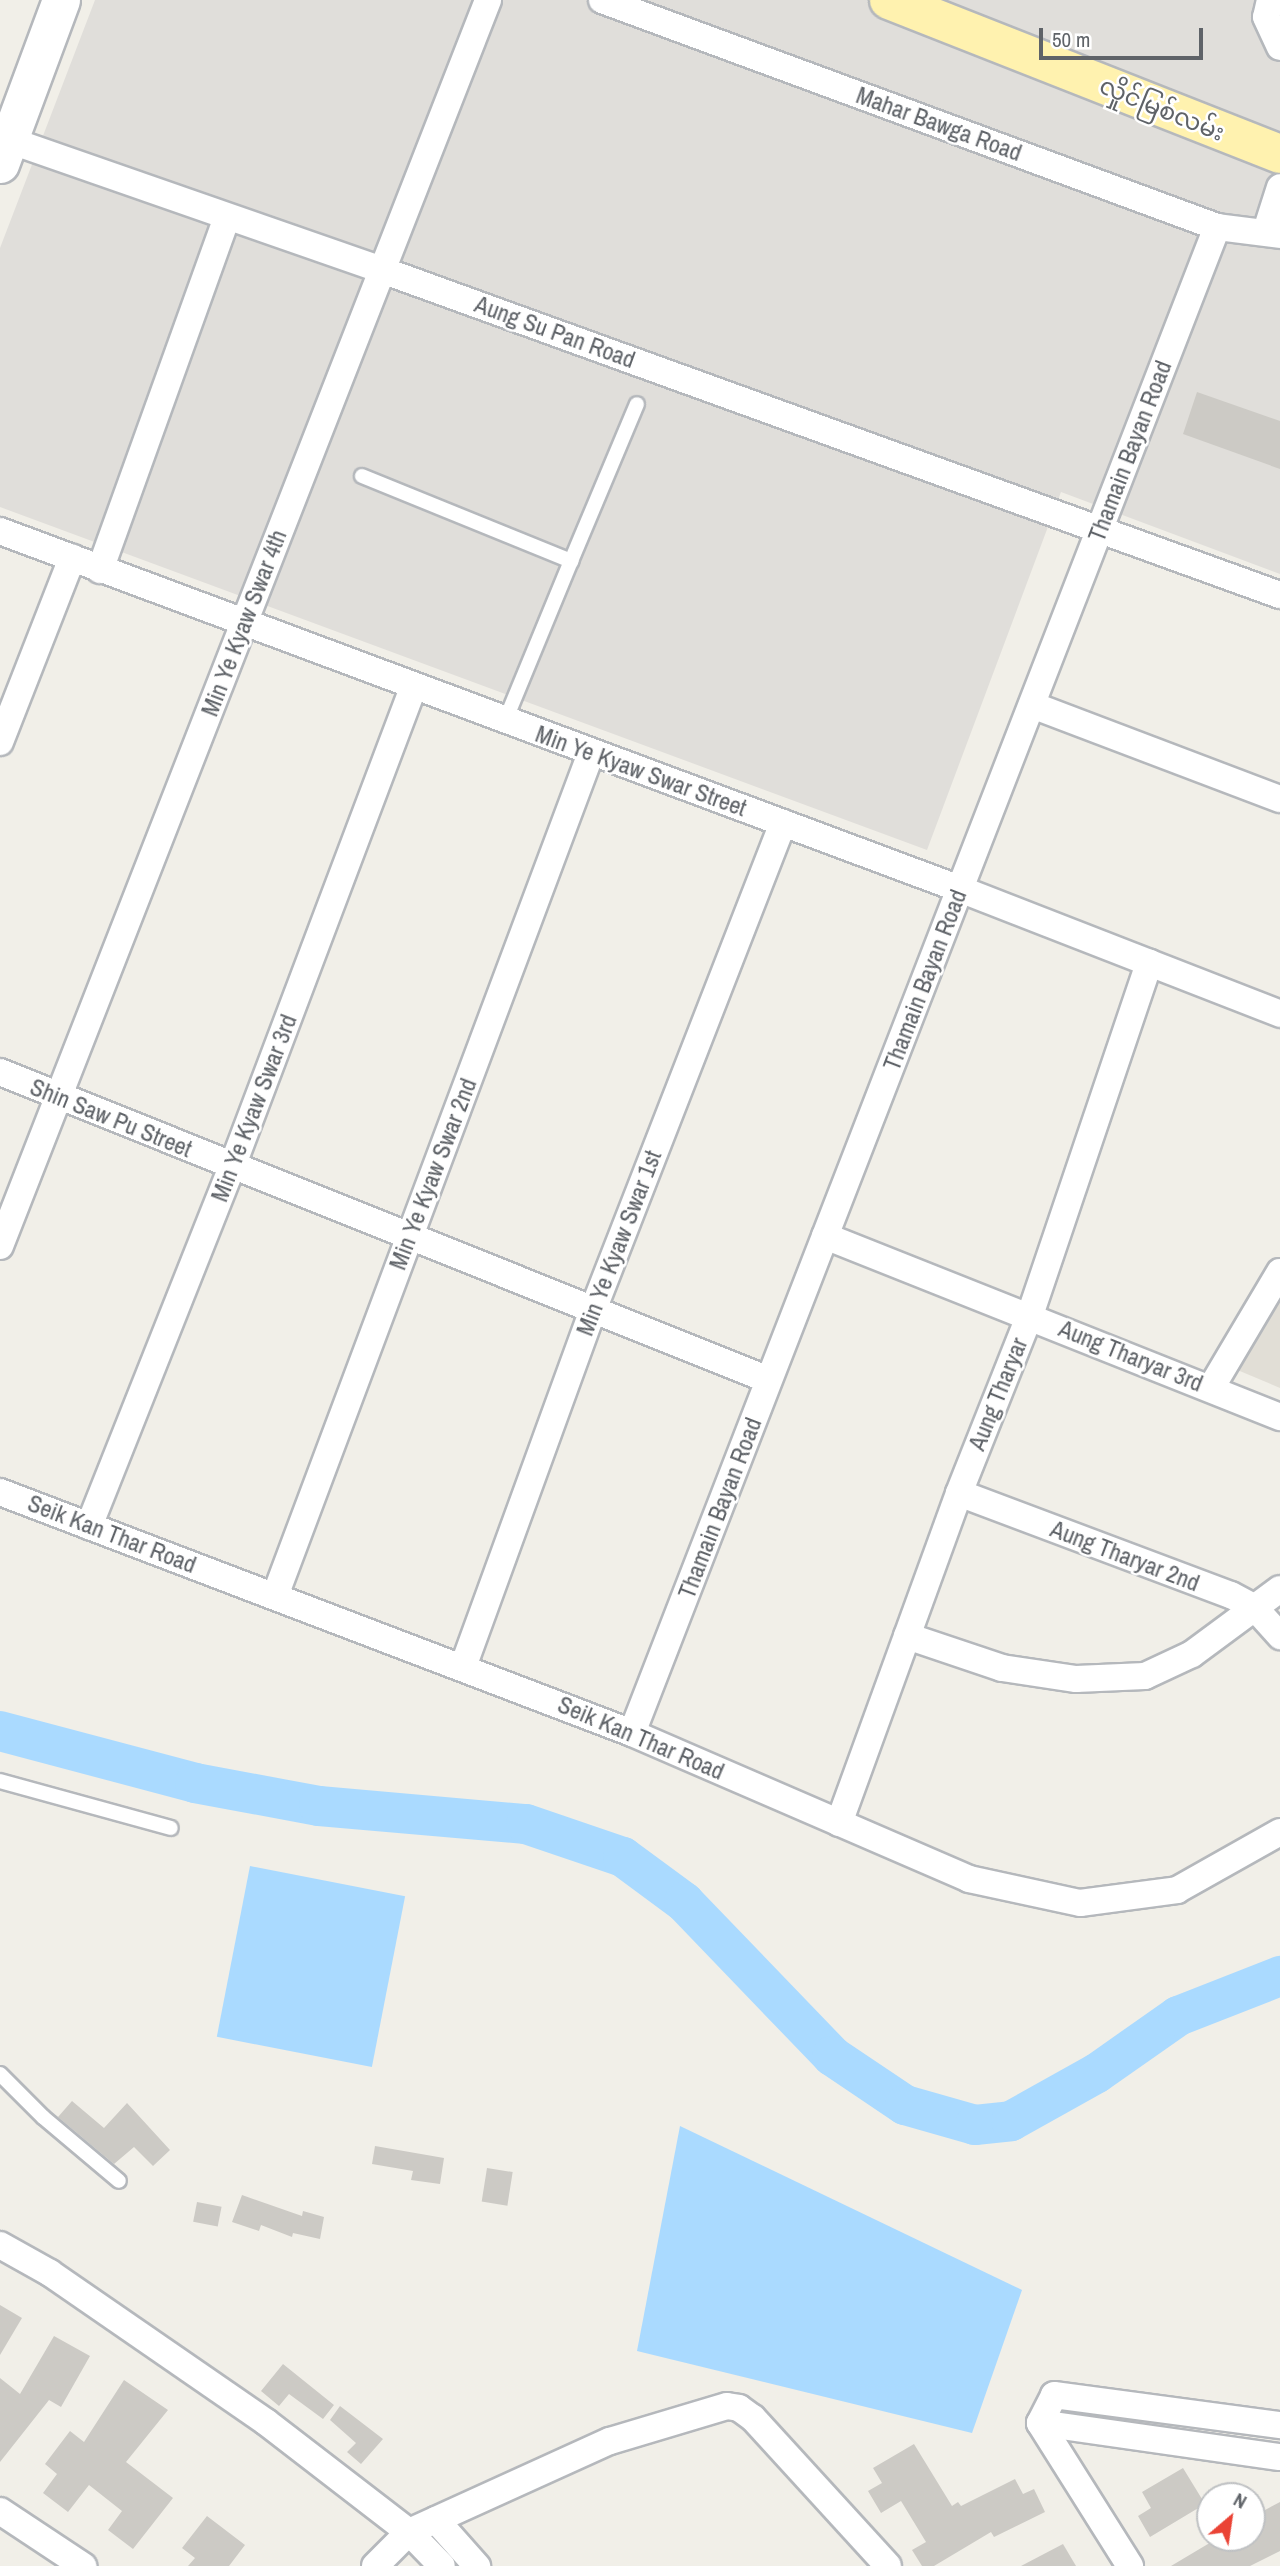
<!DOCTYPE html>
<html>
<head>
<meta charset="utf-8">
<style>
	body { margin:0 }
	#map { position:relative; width:1280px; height:2566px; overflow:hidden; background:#f1efe8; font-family:"Archivo Narrow","Noto Sans Myanmar",sans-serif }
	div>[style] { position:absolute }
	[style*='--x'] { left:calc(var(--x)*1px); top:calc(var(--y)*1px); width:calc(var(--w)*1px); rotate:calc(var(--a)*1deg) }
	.industrial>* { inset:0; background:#e0deda }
	.education>* { inset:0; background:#e1ded6 }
	.water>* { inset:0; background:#aadaff; transform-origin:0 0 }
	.river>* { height:40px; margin:-20px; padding:0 20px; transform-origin:20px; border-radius:20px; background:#aadaff }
	.building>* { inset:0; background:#cccac5; transform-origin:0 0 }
	.roads { filter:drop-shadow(2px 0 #b5b8bc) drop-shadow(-2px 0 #b5b8bc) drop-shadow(0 2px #b5b8bc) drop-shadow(0 -2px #b5b8bc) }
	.lane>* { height:14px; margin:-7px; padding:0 7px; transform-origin:7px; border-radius:7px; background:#fff }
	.street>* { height:26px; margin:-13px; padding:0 13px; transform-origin:13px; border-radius:13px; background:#fff }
	.secondary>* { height:37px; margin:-18.5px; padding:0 18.5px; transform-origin:18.5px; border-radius:18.5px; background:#fff }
	.primary>* { height:38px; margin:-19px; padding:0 19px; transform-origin:19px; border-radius:19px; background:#fff2af }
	span { translate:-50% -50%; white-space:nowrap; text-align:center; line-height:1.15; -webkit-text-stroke:5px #fff; paint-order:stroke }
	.street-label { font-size:24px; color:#5f6368 }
	.north { position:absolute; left:1196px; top:2482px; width:70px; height:70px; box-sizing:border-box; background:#fff; border:2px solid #bfc1c3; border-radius:50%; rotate:29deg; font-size:19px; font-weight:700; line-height:28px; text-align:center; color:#5f6368 }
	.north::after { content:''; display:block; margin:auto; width:24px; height:32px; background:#ea4335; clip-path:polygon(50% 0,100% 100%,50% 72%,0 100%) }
	.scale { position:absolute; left:1039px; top:28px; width:164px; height:32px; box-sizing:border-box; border:4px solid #5f6368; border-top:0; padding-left:9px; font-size:21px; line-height:24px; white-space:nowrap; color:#5f6368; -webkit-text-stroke:5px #fff; paint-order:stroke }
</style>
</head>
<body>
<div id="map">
	<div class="industrial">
		<i style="clip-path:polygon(95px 0,1280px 0,1280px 574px,1061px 492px,927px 850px,0 507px,0 248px)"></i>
	</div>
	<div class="education">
		<i style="clip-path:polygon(1280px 1278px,1280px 1388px,1235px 1369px)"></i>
	</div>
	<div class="water">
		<i style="left:250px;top:1866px;width:158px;height:174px;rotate:11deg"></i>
		<i style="clip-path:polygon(680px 2126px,1022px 2290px,972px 2433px,637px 2351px)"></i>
	</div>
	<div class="river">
		<i style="--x:0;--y:1731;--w:202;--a:14.9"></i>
		<i style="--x:195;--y:1783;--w:126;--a:10.5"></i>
		<i style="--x:319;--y:1806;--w:208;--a:5"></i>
		<i style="--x:526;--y:1824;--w:102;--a:18.8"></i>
		<i style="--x:623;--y:1857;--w:76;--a:36.4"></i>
		<i style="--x:684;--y:1902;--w:214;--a:46.1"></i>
		<i style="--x:832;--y:2056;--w:88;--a:33.9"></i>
		<i style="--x:905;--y:2105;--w:73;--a:15.9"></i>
		<i style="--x:975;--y:2125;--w:36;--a:-6"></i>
		<i style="--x:1011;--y:2121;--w:98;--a:-29.2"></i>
		<i style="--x:1097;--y:2073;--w:99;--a:-35.1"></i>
		<i style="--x:1178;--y:2016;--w:110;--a:-21.4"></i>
	</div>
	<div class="building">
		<i style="clip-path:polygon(1197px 392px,1280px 421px,1280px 469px,1183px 434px)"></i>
		<i style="clip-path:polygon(72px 2101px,104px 2128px,127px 2103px,170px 2150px,153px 2166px,134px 2147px,114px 2164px,58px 2117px)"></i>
		<i style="clip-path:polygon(375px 2146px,444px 2158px,440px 2184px,411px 2180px,413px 2171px,372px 2164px)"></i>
		<i style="left:487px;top:2168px;width:26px;height:34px;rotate:9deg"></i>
		<i style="clip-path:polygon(242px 2195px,302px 2216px,303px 2211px,324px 2217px,320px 2239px,293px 2233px,292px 2237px,261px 2225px,259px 2231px,232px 2222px)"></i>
		<i style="left:197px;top:2202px;width:25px;height:20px;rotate:11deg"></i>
		<i style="clip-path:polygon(0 2305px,22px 2318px,0 2355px)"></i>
		<i style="clip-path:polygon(54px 2336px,90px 2356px,61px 2407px,49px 2400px,0 2462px,0 2378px,20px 2394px)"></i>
		<i style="clip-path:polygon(283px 2364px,334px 2405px,323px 2419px,289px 2394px,279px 2406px,261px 2391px)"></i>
		<i style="clip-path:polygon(124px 2380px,168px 2410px,126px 2462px,173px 2498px,133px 2549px,108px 2530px,122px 2511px,89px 2485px,68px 2512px,43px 2493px,57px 2474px,45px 2464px,70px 2431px,84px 2442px)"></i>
		<i style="clip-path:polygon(340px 2406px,383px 2439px,361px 2464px,347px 2452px,356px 2443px,330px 2420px)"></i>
		<i style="clip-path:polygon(914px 2444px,952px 2506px,958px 2502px,961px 2506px,1015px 2479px,1023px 2494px,1034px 2489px,1045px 2512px,994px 2537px,991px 2532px,934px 2566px,922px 2566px,912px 2550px,926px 2542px,901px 2501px,881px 2513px,868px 2491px,882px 2483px,873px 2468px)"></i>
		<i style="clip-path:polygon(1183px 2468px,1205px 2504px,1150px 2537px,1138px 2516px,1151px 2508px,1142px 2492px)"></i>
		<i style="clip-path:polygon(1280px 2502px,1280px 2551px,1250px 2566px,1171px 2566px,1218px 2538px,1252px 2538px,1252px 2517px)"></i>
		<i style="clip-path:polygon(207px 2516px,245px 2545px,229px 2566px,188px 2566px,195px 2558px,182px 2548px)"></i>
		<i style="clip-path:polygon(1063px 2544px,1076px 2566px,1021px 2566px)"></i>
	</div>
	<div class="roads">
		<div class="lane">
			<i style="--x:362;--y:476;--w:226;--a:22.1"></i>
			<i style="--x:571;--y:561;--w:173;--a:112.4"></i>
			<i style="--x:571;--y:561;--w:170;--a:-67.2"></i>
			<i style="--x:0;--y:1781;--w:177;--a:15.4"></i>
			<i style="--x:0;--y:2074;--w:61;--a:45"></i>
			<i style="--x:43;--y:2117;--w:99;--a:40.1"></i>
		</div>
		<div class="street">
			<i style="--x:602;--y:0;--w:656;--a:20.26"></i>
			<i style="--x:1217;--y:227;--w:64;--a:7.2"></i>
			<i style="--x:1270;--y:0;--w:17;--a:103"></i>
			<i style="--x:1266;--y:17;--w:33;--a:65"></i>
			<i style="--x:9;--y:140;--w:395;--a:19.2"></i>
			<i style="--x:382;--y:270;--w:955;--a:19.9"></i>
			<i style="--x:1266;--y:231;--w:46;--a:-72.3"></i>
			<i style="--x:0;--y:531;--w:1025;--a:20.45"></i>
			<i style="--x:960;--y:889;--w:344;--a:21.3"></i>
			<i style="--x:100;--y:570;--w:375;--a:-70.2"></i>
			<i style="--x:1032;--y:705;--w:265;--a:20.8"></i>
			<i style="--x:0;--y:742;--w:198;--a:-68.6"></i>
			<i style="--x:0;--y:1072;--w:828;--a:21.83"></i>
			<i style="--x:825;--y:1236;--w:490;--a:21.7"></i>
			<i style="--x:0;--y:1246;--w:1338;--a:-68.61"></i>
			<i style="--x:1211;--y:1388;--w:135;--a:-59.3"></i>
			<i style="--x:0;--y:1492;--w:676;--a:20.87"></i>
			<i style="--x:632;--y:1733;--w:367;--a:23.4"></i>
			<i style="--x:969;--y:1879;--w:114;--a:12.2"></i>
			<i style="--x:1080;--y:1903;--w:98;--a:-7.6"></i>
			<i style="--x:1177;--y:1890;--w:118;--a:-29.4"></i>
			<i style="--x:959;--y:1493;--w:290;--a:20.6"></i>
			<i style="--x:1231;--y:1595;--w:27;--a:28"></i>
			<i style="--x:1255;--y:1608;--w:38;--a:48"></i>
			<i style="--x:89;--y:1526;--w:386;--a:-68.3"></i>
			<i style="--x:232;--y:1167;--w:512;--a:-69.3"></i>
			<i style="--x:275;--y:1596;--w:900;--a:-69.45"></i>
			<i style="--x:907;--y:1636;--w:100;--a:18.6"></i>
			<i style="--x:1002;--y:1668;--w:75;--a:8.5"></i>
			<i style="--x:1076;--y:1679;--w:69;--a:-2.5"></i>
			<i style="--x:1145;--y:1676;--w:52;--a:-25.1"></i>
			<i style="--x:1192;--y:1654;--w:109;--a:-36.5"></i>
			<i style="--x:463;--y:1667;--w:380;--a:-70"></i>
			<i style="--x:593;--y:1310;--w:523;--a:-68.69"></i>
			<i style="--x:632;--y:1733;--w:1616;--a:-68.77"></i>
			<i style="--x:839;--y:1823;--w:351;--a:-70"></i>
			<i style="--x:959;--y:1493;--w:192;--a:-68.3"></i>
			<i style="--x:1030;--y:1315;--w:372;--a:-71.3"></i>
			<i style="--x:0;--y:2245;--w:57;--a:29.2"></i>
			<i style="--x:50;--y:2273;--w:262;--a:34.6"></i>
			<i style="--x:266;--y:2422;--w:180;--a:37.6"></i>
			<i style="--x:409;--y:2532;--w:47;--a:45.9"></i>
			<i style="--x:1040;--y:2423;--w:31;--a:-63"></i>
			<i style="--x:1054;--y:2395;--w:228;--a:7.6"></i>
			<i style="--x:1040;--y:2423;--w:242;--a:8.1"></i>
			<i style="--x:1040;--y:2423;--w:169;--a:57.8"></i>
			<i style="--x:0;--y:2511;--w:100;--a:33.5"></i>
			<i style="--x:436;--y:2520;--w:62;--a:48.3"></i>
			<i style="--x:375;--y:2566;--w:48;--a:-45"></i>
			<i style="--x:409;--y:2532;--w:221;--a:-24.4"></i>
			<i style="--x:610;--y:2441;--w:122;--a:-16.7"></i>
			<i style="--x:727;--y:2406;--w:12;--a:9"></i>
			<i style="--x:739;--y:2408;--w:17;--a:36"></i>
			<i style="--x:753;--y:2418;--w:200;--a:47.6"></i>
		</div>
		<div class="secondary">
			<i style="--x:0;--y:164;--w:175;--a:-69.6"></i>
		</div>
		<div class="primary">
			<i style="--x:889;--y:0;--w:420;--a:21.5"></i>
		</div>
	</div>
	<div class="street-label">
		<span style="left:1162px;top:109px;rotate:22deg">လှိုင်မြစ်လမ်း</span>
		<span style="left:939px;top:124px;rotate:20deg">Mahar Bawga Road</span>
		<span style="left:555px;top:332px;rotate:20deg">Aung Su Pan Road</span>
		<span style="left:1130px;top:451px;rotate:-69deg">Thamain Bayan Road</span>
		<span style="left:244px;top:623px;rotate:-69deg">Min Ye Kyaw Swar 4th</span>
		<span style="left:641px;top:771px;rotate:20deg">Min Ye Kyaw Swar Street</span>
		<span style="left:925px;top:980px;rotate:-69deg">Thamain Bayan Road</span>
		<span style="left:254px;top:1108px;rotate:-69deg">Min Ye Kyaw Swar 3rd</span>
		<span style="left:111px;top:1118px;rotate:22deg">Shin Saw Pu Street</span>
		<span style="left:433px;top:1174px;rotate:-69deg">Min Ye Kyaw Swar 2nd</span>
		<span style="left:619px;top:1243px;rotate:-69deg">Min Ye Kyaw Swar 1st</span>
		<span style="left:1131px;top:1356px;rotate:22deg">Aung Tharyar 3rd</span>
		<span style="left:998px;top:1394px;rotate:-68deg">Aung Tharyar</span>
		<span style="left:720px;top:1508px;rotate:-69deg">Thamain Bayan Road</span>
		<span style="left:112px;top:1534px;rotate:21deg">Seik Kan Thar Road</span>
		<span style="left:1125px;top:1556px;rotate:21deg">Aung Tharyar 2nd</span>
		<span style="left:641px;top:1738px;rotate:23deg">Seik Kan Thar Road</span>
	</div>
	<div class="north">N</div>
	<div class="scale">50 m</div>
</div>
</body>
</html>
